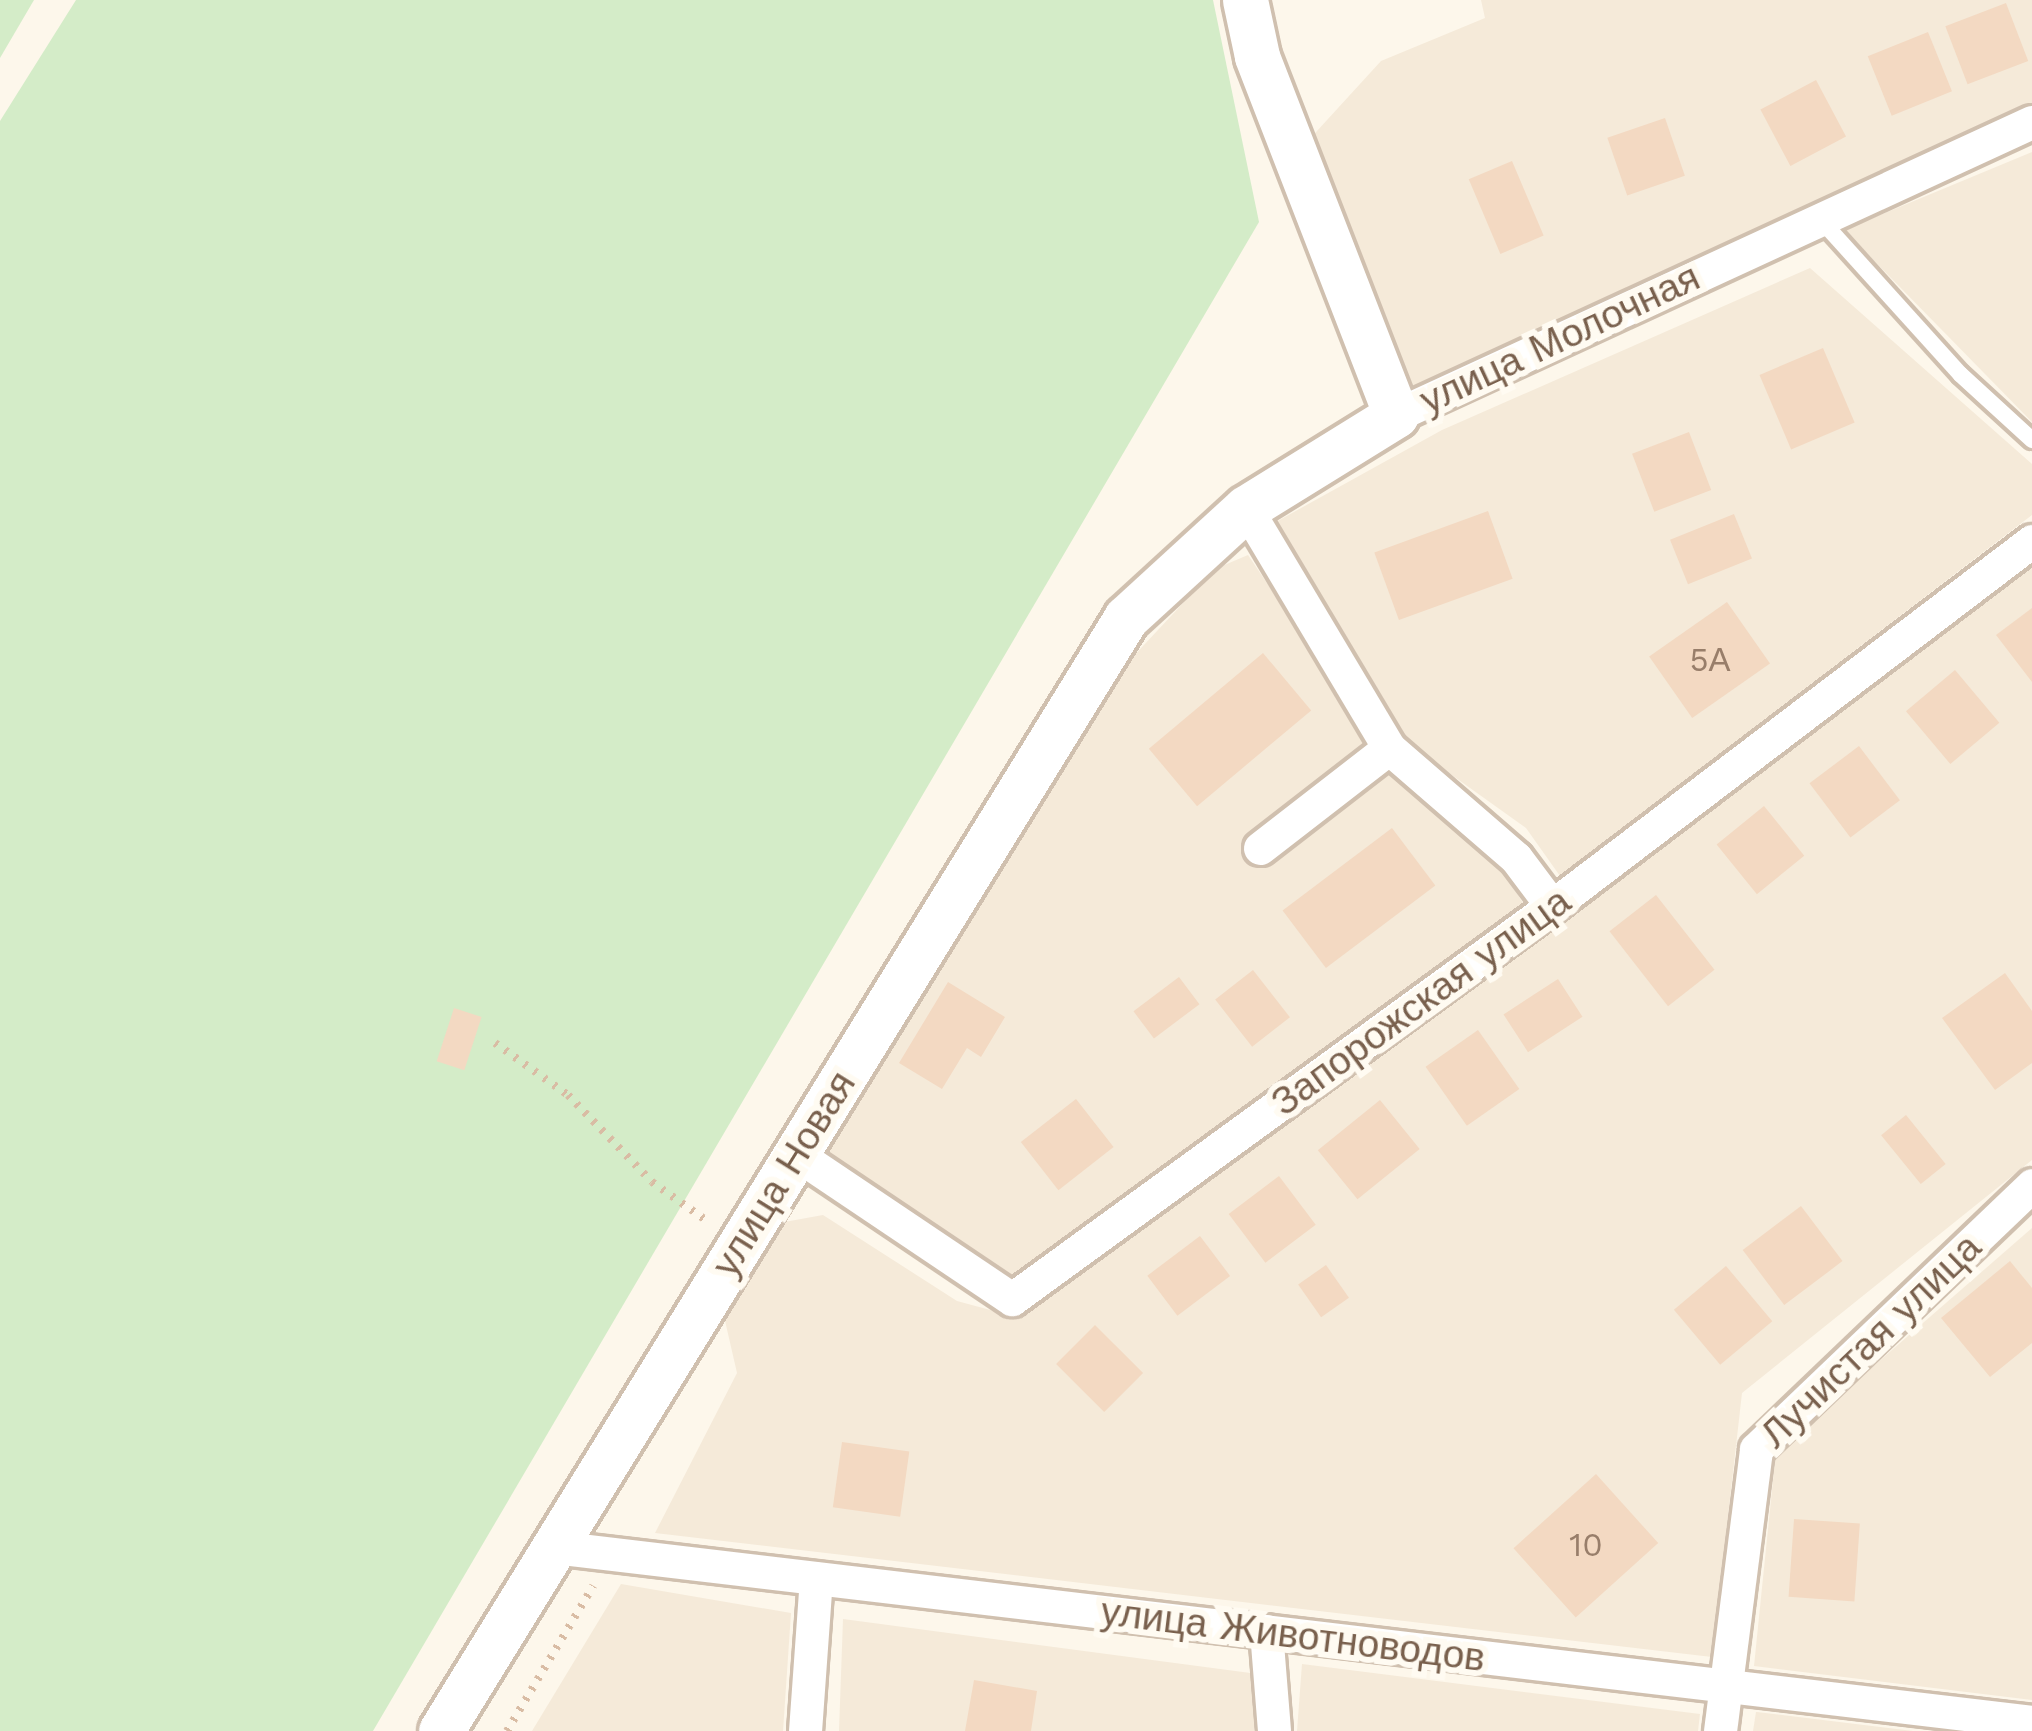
<!DOCTYPE html>
<html>
<head>
<meta charset="utf-8">
<style>
	body { margin:0 }
	#map { position:relative; width:2032px; height:1731px; overflow:hidden; background:#fdf7eb; font-family:"Work Sans",sans-serif }
	div>[style] { position:absolute }
	[style*='--x'] { left:calc(var(--x)*1px); top:calc(var(--y)*1px); width:calc(var(--w)*1px); rotate:calc(var(--a)*1deg) }
	.residential>* { inset:0; background:#f5ead9 }
	.green>* { inset:0; background:#d4ecc8 }
	.building>* { inset:0; background:#f3d9c2; transform-origin:0 0 }
	.path>* { height:8px; margin-top:-4px; transform-origin:0; background:repeating-linear-gradient(90deg,#d9bca4 0 3px,transparent 0 12px) }
	.roads { filter:drop-shadow(3px 0 #d0c0af) drop-shadow(-3px 0 #d0c0af) drop-shadow(0 3px #d0c0af) drop-shadow(0 -3px #d0c0af) }
	.lane>* { height:16px; margin:-8px; padding:0 8px; transform-origin:8px; border-radius:8px; background:#fff }
	.street>* { height:33px; margin:-16.5px; padding:0 16.5px; transform-origin:16.5px; border-radius:16.5px; background:#fff }
	.secondary>* { height:45px; margin:-22.5px; padding:0 22.5px; transform-origin:22.5px; border-radius:22.5px; background:#fff }
	span { translate:-50% -50%; white-space:nowrap; text-align:center; line-height:1.15; -webkit-text-stroke:12px #fffbf2; paint-order:stroke }
	.number-label { font-size:33px; color:#987e6a }
	.number-label span { -webkit-text-stroke-width:0 }
	.street-label { font-size:39px; color:#79604d }
</style>
</head>
<body>
<div id="map">
	<div class="residential">
		<i style="clip-path:polygon(1481px 0,2032px 0,2032px 112px,1403px 393px,1306px 143px,1381px 61px,1485px 18px)"></i>
		<i style="clip-path:polygon(2032px 152px,2032px 422px,1844px 230px)"></i>
		<i style="clip-path:polygon(1810px 268px,2032px 464px,2032px 515px,1560px 876px,1526px 828px,1400px 738px,1274px 523px,1442px 430px)"></i>
		<i style="clip-path:polygon(1248px 555px,1392px 768px,1502px 870px,1525px 906px,1012px 1281px,820px 1154px,1114px 677px,1215px 569px)"></i>
		<i style="clip-path:polygon(2032px 567px,2032px 1160px,1742px 1393px,1712px 1657px,655px 1533px,737px 1373px,723px 1312px,779px 1223px,823px 1215px,957px 1301px,1020px 1318px)"></i>
		<i style="clip-path:polygon(2032px 1228px,2032px 1700px,1754px 1666px,1776px 1451px)"></i>
		<i style="clip-path:polygon(621px 1584px,791px 1613px,783px 1731px,532px 1731px)"></i>
		<i style="clip-path:polygon(843px 1619px,1258px 1674px,1254px 1731px,839px 1731px)"></i>
		<i style="clip-path:polygon(1302px 1664px,1700px 1714px,1698px 1731px,1297px 1731px)"></i>
		<i style="clip-path:polygon(1756px 1712px,1757px 1712px,1913px 1731px,1753px 1731px)"></i>
	</div>
	<div class="green">
		<i style="clip-path:polygon(0 0,34px 0,0 58px)"></i>
		<i style="clip-path:polygon(76px 0,1213px 0,1259px 222px,373px 1731px,0 1731px,0 121px)"></i>
	</div>
	<div class="building">
		<i style="left:2006px;top:3px;width:62px;height:65px;rotate:69deg"></i>
		<i style="left:1928px;top:32px;width:64px;height:65px;rotate:68deg"></i>
		<i style="left:1816px;top:80px;width:64px;height:63px;rotate:62deg"></i>
		<i style="left:1665px;top:118px;width:61px;height:61px;rotate:71deg"></i>
		<i style="left:1512px;top:161px;width:81px;height:47px;rotate:67deg"></i>
		<i style="left:1823px;top:348px;width:81px;height:69px;rotate:67deg"></i>
		<i style="left:1689px;top:432px;width:62px;height:61px;rotate:69deg"></i>
		<i style="left:1488px;top:511px;width:72px;height:121px;rotate:70deg"></i>
		<i style="left:1734px;top:514px;width:48px;height:69px;rotate:68deg"></i>
		<i style="left:1727px;top:602px;width:75px;height:95px;rotate:55deg"></i>
		<i style="clip-path:polygon(2032px 608px,2032px 682px,1996px 635px)"></i>
		<i style="left:1263px;top:653px;width:75px;height:149px;rotate:50deg"></i>
		<i style="left:1955px;top:670px;width:69px;height:64px;rotate:50deg"></i>
		<i style="left:1859px;top:746px;width:68px;height:62px;rotate:53deg"></i>
		<i style="left:1764px;top:806px;width:64px;height:61px;rotate:51deg"></i>
		<i style="left:1392px;top:828px;width:72px;height:137px;rotate:53deg"></i>
		<i style="left:1656px;top:895px;width:95px;height:59px;rotate:52deg"></i>
		<i style="left:1253px;top:970px;width:60px;height:48px;rotate:52deg"></i>
		<i style="clip-path:polygon(2005px 973px,2032px 1011px,2032px 1063px,1995px 1090px,1942px 1018px)"></i>
		<i style="left:1179px;top:977px;width:34px;height:57px;rotate:53deg"></i>
		<i style="left:1558px;top:979px;width:45px;height:65px;rotate:57deg"></i>
		<i style="clip-path:polygon(948px 982px,1005px 1017px,981px 1057px,967px 1048px,942px 1089px,899px 1063px)"></i>
		<i style="left:454px;top:1008px;width:29px;height:56px;rotate:18deg"></i>
		<i style="left:1478px;top:1030px;width:72px;height:64px;rotate:55deg"></i>
		<i style="left:1076px;top:1099px;width:61px;height:70px;rotate:52deg"></i>
		<i style="left:1380px;top:1100px;width:63px;height:80px;rotate:51deg"></i>
		<i style="left:1906px;top:1115px;width:63px;height:32px;rotate:51deg"></i>
		<i style="left:1279px;top:1176px;width:61px;height:63px;rotate:53deg"></i>
		<i style="left:1801px;top:1206px;width:69px;height:73px;rotate:53deg"></i>
		<i style="left:1200px;top:1236px;width:50px;height:66px;rotate:53deg"></i>
		<i style="clip-path:polygon(2010px 1261px,2032px 1288px,2032px 1343px,1990px 1377px,1941px 1318px)"></i>
		<i style="left:1326px;top:1265px;width:40px;height:34px;rotate:55deg"></i>
		<i style="left:1726px;top:1266px;width:72px;height:68px;rotate:50deg"></i>
		<i style="left:1095px;top:1325px;width:68px;height:55px;rotate:45deg"></i>
		<i style="left:842px;top:1442px;width:68px;height:66px;rotate:8deg"></i>
		<i style="left:1596px;top:1474px;width:93px;height:111px;rotate:48deg"></i>
		<i style="left:1794px;top:1519px;width:66px;height:78px;rotate:4deg"></i>
		<i style="clip-path:polygon(974px 1680px,1037px 1691px,1031px 1731px,965px 1731px)"></i>
	</div>
	<div class="path">
		<i style="--x:495;--y:1043;--w:90;--a:35.5"></i>
		<i style="--x:568;--y:1095;--w:121;--a:46"></i>
		<i style="--x:652;--y:1182;--w:71;--a:35.3"></i>
		<i style="--x:507;--y:1731;--w:169;--a:-59.3"></i>
	</div>
	<div class="roads">
		<div class="lane">
			<i style="--x:1820;--y:219;--w:209;--a:47.9"></i>
			<i style="--x:1960;--y:374;--w:98;--a:42.5"></i>
		</div>
		<div class="street">
			<i style="--x:1396;--y:415;--w:700;--a:-24.74"></i>
			<i style="--x:1246;--y:508;--w:279;--a:59.2"></i>
			<i style="--x:1389;--y:748;--w:168;--a:40.9"></i>
			<i style="--x:1516;--y:858;--w:60;--a:53.1"></i>
			<i style="--x:1260;--y:848;--w:163;--a:-37.8"></i>
			<i style="--x:796;--y:1154;--w:260;--a:33.9"></i>
			<i style="--x:1012;--y:1299;--w:668;--a:-36.05"></i>
			<i style="--x:1552;--y:906;--w:603;--a:-37.25"></i>
			<i style="--x:554;--y:1547;--w:1488;--a:6.75"></i>
			<i style="--x:1266;--y:1631;--w:100;--a:85.4"></i>
			<i style="--x:805;--y:1731;--w:153;--a:-85.9"></i>
			<i style="--x:1720;--y:1731;--w:284;--a:-82.7"></i>
			<i style="--x:1756;--y:1449;--w:382;--a:-43.7"></i>
		</div>
		<div class="secondary">
			<i style="--x:441;--y:1731;--w:1307;--a:-58.39"></i>
			<i style="--x:1126;--y:618;--w:163;--a:-42.5"></i>
			<i style="--x:1246;--y:508;--w:176;--a:-31.8"></i>
			<i style="--x:1396;--y:415;--w:385;--a:-111.2"></i>
			<i style="--x:1257;--y:56;--w:57;--a:-102.1"></i>
		</div>
	</div>
	<div class="number-label">
		<span style="left:1710px;top:660px">5А</span>
		<span style="left:1586px;top:1545px">10</span>
	</div>
	<div class="street-label">
		<span style="left:1560px;top:339px;rotate:-25deg">улица Молочная</span>
		<span style="left:1421px;top:1002px;rotate:-36deg">Запорожская улица</span>
		<span style="left:784px;top:1174px;rotate:-58deg">улица Новая</span>
		<span style="left:1871px;top:1341px;rotate:-44deg">Лучистая улица</span>
		<span style="left:1293px;top:1635px;rotate:7deg">улица Животноводов</span>
	</div>
</div>
</body>
</html>
